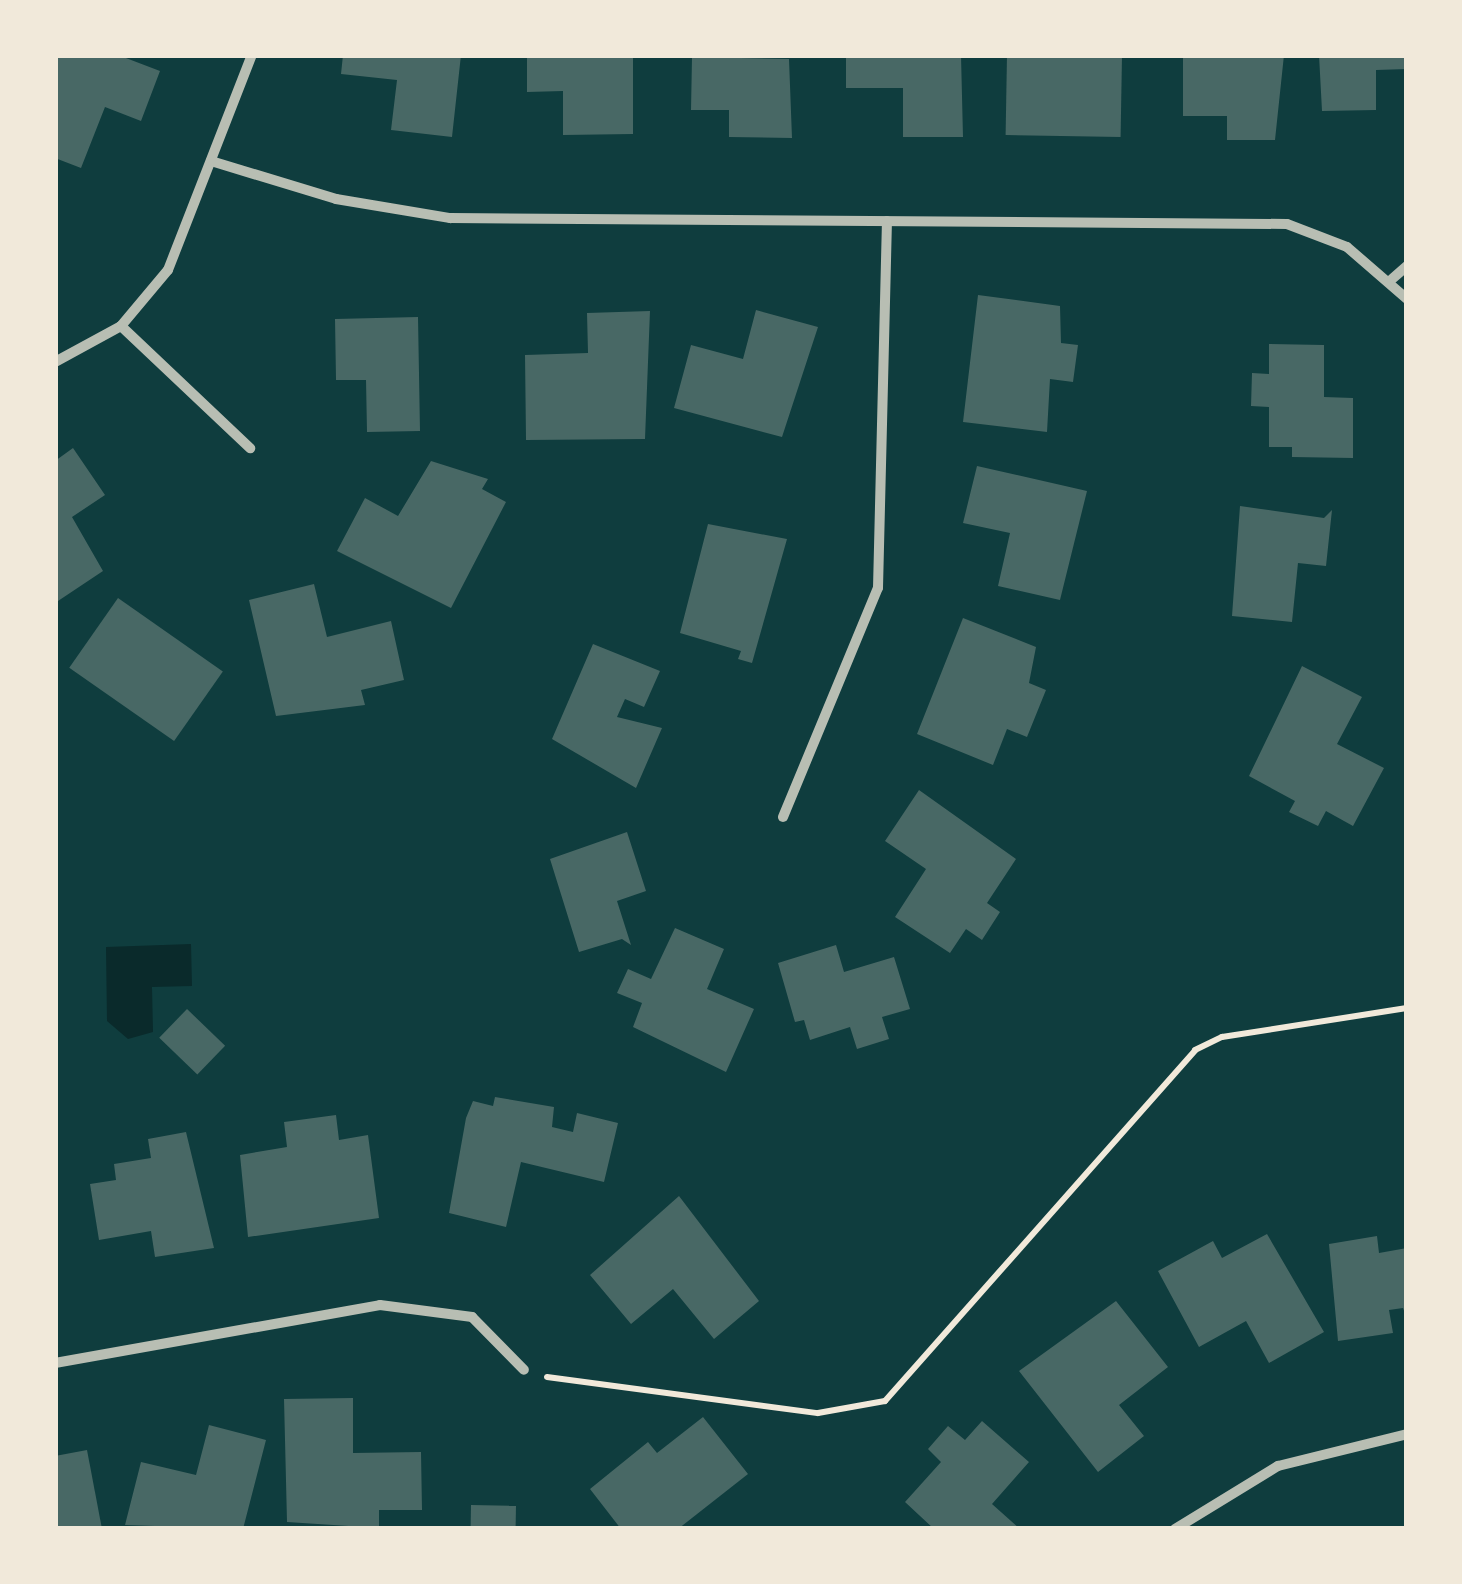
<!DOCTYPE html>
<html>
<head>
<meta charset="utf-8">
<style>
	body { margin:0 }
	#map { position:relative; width:1462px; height:1584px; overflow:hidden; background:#0f3d3e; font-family:Merriweather,serif }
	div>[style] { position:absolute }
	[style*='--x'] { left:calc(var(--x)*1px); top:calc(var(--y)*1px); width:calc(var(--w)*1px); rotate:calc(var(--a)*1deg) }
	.water>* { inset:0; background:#0a2a2b }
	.building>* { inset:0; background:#486865; transform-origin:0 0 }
	.path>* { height:6px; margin:-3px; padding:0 3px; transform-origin:3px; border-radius:3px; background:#f1e9da }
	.minor>* { height:10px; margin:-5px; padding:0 5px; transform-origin:5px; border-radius:5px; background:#b8beb3 }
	span { translate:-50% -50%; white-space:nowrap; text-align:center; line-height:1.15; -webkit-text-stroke:9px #f1e9da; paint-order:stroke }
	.frame { position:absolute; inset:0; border:58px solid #f1e9da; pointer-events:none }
</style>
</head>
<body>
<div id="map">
	<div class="water">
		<i style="clip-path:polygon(191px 944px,192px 986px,152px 987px,153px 1032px,128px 1039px,107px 1021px,106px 947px)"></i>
	</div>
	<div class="building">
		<i style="clip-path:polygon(55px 55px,118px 55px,160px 71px,141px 121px,105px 107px,81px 168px,55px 158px)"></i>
		<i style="clip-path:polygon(343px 55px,461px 55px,452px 137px,391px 130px,397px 80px,341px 74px)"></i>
		<i style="clip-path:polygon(527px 55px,633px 55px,633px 134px,563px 135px,563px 91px,527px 92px)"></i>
		<i style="clip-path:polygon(846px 55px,961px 55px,963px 137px,903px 137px,903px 88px,846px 88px)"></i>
		<i style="left:1007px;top:55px;width:115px;height:80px;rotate:1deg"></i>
		<i style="clip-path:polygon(1183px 55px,1284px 55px,1275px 140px,1227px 140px,1227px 116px,1183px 116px)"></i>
		<i style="clip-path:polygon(1319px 55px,1407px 55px,1407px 69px,1376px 70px,1376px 110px,1322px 111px)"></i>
		<i style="clip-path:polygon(692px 57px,789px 59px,792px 138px,729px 137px,729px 110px,691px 110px)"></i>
		<i style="clip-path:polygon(978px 295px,1060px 306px,1061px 343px,1078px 345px,1073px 382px,1050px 379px,1047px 432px,963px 422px)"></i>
		<i style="clip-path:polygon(756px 310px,818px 327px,782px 437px,674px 408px,691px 345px,743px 359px)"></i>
		<i style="clip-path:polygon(650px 311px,645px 439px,526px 440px,525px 355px,588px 353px,587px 313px)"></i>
		<i style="clip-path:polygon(418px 317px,420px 431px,367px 432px,366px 380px,336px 380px,335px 319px)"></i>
		<i style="clip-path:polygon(1269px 344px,1324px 345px,1324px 397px,1353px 398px,1353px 458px,1292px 457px,1292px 447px,1269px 447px,1269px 407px,1251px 406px,1252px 373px,1269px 374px)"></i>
		<i style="clip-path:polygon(73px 448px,105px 495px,72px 517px,103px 571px,55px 603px,55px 461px)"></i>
		<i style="clip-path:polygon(431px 461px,488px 479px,482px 489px,506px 502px,451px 608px,337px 551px,365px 498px,398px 516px)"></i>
		<i style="clip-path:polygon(977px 466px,1087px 491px,1060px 600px,998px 586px,1010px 533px,963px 523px)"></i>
		<i style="clip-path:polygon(1240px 506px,1324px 518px,1332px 510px,1326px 566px,1298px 563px,1292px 622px,1232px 616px)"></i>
		<i style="clip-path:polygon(708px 524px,787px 539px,752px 663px,738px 659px,741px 651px,680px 633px)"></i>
		<i style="clip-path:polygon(314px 584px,327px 637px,391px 621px,404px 680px,361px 690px,365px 705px,276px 716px,249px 600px)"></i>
		<i style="left:118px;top:598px;width:128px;height:85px;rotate:35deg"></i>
		<i style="clip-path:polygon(963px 618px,1036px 647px,1029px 683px,1046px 690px,1027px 737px,1007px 729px,993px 765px,917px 734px)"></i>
		<i style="clip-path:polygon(593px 644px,660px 671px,644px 707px,625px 699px,617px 717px,662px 728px,636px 788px,552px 739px)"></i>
		<i style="clip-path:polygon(1302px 666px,1362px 697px,1337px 744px,1384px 768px,1353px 826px,1326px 811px,1318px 826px,1289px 812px,1295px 801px,1249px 776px)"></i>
		<i style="clip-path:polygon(919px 790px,1016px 859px,987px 903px,1000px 912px,982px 940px,966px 929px,950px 953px,895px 917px,926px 869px,885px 841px)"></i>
		<i style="clip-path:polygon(627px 832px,646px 891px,617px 901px,631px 945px,622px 939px,579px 952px,550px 859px)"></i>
		<i style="clip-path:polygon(675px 928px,724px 949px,707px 989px,754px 1009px,726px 1072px,633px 1027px,642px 1003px,617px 993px,628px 969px,651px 979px)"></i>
		<i style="clip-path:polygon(836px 945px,844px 972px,894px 957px,910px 1009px,882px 1017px,889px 1039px,857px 1049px,850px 1027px,810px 1040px,804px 1020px,795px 1022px,778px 963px)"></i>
		<i style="left:187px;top:1009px;width:53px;height:40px;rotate:44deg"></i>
		<i style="clip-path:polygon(495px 1097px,554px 1107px,552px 1127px,573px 1132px,577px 1113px,618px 1123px,604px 1182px,521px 1162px,506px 1227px,449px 1213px,466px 1118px,473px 1101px,493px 1106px)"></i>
		<i style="clip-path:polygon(336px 1115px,339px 1140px,368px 1135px,379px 1218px,248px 1237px,240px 1155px,287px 1147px,284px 1122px)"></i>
		<i style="clip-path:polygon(186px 1132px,214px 1248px,155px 1257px,151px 1231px,99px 1240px,90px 1184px,116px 1180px,114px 1164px,151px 1158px,148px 1139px)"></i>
		<i style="clip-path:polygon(679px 1196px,759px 1301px,714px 1339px,673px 1289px,631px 1324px,590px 1275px)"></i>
		<i style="clip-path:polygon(1267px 1234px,1324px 1332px,1269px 1363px,1246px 1321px,1199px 1347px,1158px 1271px,1213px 1241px,1222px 1258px)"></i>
		<i style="clip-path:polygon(1377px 1236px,1379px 1253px,1407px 1248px,1407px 1319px,1403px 1308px,1389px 1310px,1393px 1333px,1338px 1341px,1329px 1244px)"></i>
		<i style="clip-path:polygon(1116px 1301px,1168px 1367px,1119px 1405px,1144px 1436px,1098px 1472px,1019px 1371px)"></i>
		<i style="clip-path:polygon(353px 1398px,353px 1453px,421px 1452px,422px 1510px,379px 1510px,379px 1528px,287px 1522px,284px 1399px)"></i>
		<i style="clip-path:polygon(703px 1417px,748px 1474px,678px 1529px,621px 1529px,590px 1489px,648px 1442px,657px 1453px)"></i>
		<i style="clip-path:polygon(982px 1421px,1029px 1462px,992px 1504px,1020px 1529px,934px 1529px,905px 1502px,941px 1462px,928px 1449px,948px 1426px,965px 1440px)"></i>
		<i style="clip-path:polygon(209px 1425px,266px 1440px,243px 1529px,125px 1525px,141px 1462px,196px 1475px)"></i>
		<i style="clip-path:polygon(87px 1450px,102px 1529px,55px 1529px,55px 1456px)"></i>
		<i style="left:471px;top:1505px;width:45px;height:24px;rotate:1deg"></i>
	</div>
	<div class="path">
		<i style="--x:547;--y:1377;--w:273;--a:7.6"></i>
		<i style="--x:818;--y:1413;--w:68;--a:-10.2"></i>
		<i style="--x:885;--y:1401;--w:468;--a:-48.5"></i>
		<i style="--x:1195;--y:1050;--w:30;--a:-26"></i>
		<i style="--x:1222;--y:1037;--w:187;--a:-8.9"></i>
	</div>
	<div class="minor">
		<i style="--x:211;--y:161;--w:131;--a:16.9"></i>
		<i style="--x:336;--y:199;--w:116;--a:9.5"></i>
		<i style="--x:450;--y:218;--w:837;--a:0.41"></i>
		<i style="--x:1287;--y:224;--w:64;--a:21"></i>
		<i style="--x:1347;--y:247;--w:79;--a:40.9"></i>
		<i style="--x:1392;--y:279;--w:20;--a:-41"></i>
		<i style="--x:121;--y:326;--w:178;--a:43.4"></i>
		<i style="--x:55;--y:362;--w:75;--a:-28.6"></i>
		<i style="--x:121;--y:326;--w:73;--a:-50"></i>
		<i style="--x:168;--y:270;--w:231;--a:-68.7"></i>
		<i style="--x:783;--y:817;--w:248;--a:-67.5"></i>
		<i style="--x:878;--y:588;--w:367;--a:-88.6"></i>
		<i style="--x:55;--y:1363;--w:330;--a:-10.1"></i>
		<i style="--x:380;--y:1305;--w:93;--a:7.4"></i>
		<i style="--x:472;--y:1317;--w:74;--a:45.5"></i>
		<i style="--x:1175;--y:1529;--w:121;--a:-31.5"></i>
		<i style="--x:1278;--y:1466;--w:133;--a:-13.9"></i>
	</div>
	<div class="frame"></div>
</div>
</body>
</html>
